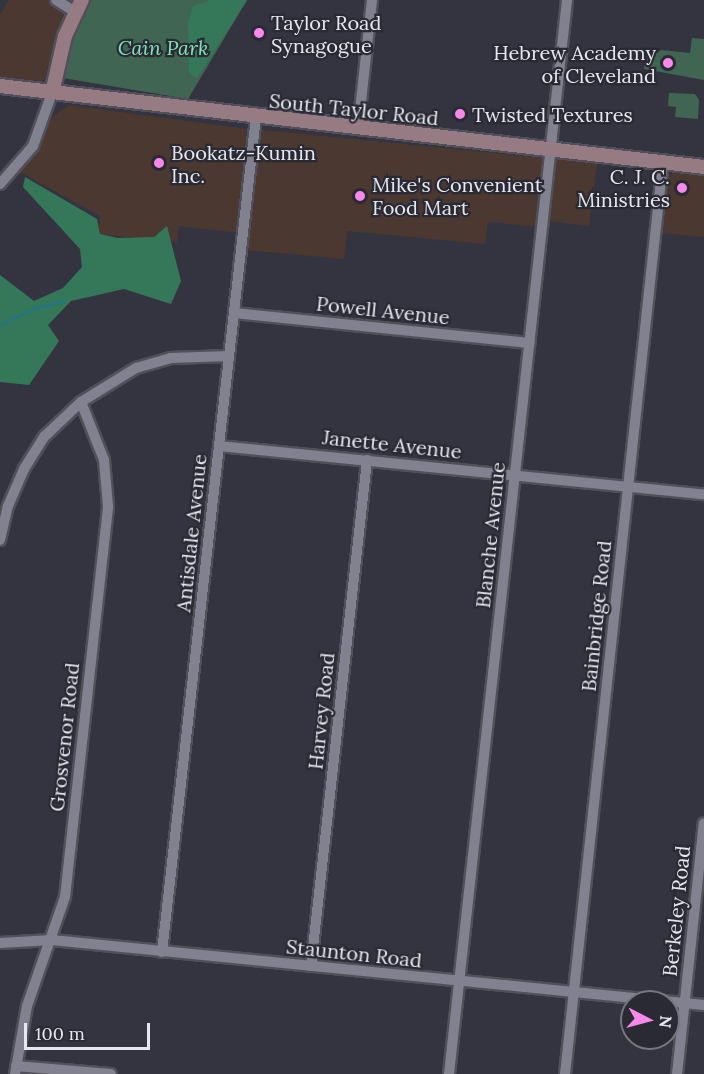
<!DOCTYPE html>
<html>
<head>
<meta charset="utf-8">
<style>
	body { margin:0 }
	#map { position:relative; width:704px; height:1074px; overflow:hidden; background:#343440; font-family:Lora,serif }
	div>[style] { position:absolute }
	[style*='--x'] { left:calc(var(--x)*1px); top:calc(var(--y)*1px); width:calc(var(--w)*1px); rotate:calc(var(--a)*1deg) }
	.commercial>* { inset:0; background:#4b3831 }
	.green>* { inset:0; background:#416553 }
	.forest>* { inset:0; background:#347859 }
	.stream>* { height:2px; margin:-1px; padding:0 1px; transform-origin:1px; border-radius:1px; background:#20748c }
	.roads { filter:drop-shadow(2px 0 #51505a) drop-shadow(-2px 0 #51505a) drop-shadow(0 2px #51505a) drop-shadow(0 -2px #51505a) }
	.street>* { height:10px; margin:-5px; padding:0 5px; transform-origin:5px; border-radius:5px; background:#81818f }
	.secondary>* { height:14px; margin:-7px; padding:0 7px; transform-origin:7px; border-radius:7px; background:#967b83 }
	.dots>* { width:16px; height:16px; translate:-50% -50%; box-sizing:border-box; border:3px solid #2a2a35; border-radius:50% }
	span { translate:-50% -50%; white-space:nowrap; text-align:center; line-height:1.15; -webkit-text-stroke:4.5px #2a2a35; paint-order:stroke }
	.poi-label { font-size:20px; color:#e7e7ef }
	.left { translate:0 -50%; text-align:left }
	.right { translate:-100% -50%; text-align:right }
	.park-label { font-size:20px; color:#82e4b4; font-style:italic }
	.street-label { font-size:20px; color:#e7e7ef }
	.north { position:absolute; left:620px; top:990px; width:60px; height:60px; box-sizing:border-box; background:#2a2a35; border:2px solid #76767f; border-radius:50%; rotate:96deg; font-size:16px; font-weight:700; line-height:24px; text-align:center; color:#e7e7ef }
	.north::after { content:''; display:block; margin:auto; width:21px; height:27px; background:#f888ea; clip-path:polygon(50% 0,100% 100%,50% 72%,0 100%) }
	.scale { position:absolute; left:24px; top:1023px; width:126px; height:27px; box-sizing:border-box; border:3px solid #e7e7ef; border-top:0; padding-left:8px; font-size:18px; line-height:21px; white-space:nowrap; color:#e7e7ef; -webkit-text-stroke:4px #2a2a35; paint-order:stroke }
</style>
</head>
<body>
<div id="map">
	<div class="commercial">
		<i style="clip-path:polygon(9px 0,47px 0,64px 14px,44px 81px,0 78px,0 15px)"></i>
		<i style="clip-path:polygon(69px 105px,247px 129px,239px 233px,179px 226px,177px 242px,98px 234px,100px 216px,20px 172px,36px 151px,52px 117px)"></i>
		<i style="clip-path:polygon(263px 130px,597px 163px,589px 226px,548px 221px,538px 227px,488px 222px,485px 244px,347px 231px,344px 259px,246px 250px,259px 135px)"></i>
		<i style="clip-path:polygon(675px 171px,704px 174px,704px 237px,660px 233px,666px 179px)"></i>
	</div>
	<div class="green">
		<i style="clip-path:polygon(87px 0,247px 0,188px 99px,63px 78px,64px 57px)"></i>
		<i style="clip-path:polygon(692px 38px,704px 39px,704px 80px,644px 69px,646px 54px,654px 55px,661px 50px,690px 53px)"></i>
		<i style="clip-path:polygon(669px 93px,695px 94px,699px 100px,698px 119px,675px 117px,676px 107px,668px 106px)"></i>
	</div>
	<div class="forest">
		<i style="clip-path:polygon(211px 0,247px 0,197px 78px,189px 73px,188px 23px,193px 6px)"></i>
		<i style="clip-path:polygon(25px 177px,97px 219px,100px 234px,118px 238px,154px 237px,167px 226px,181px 281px,171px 304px,124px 289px,71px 301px,48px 325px,59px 341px,29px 385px,0 382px,0 275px,34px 301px,63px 288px,82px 267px,80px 249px,23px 187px)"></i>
	</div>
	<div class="stream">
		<i style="--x:0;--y:325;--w:38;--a:-25"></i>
		<i style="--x:34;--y:309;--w:32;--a:-14"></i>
	</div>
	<div class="roads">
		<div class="street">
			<i style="--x:56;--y:0;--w:22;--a:32"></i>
			<i style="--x:358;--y:129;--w:130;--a:-83.8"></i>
			<i style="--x:0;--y:184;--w:50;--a:-49"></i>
			<i style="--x:33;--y:146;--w:56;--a:-70.3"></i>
			<i style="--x:234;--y:313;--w:297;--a:5.8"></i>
			<i style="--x:219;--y:446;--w:487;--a:5.7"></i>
			<i style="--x:0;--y:540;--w:35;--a:-77"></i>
			<i style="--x:8;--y:506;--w:40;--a:-66.6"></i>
			<i style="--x:24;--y:469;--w:39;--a:-58"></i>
			<i style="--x:45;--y:436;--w:50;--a:-43.4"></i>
			<i style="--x:81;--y:402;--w:65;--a:-31.7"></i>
			<i style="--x:136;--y:368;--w:35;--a:-16"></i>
			<i style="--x:170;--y:358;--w:59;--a:-1.9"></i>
			<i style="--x:0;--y:943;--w:52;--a:-3.3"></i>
			<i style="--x:52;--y:940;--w:655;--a:5.69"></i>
			<i style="--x:162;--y:952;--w:840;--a:-83.58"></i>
			<i style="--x:311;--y:966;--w:509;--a:-83.68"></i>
			<i style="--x:16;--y:1066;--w:95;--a:4.8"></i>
			<i style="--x:15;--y:1074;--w:69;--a:-80"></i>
			<i style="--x:27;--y:1006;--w:115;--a:-70.8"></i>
			<i style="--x:65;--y:897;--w:393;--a:-83.7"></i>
			<i style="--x:108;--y:506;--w:46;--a:-95"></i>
			<i style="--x:104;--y:460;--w:62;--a:-111.6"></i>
			<i style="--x:449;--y:1074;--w:1080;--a:-83.73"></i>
			<i style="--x:565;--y:1074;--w:917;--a:-83.87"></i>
			<i style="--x:677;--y:1074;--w:252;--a:-83.9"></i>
		</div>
		<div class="secondary">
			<i style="--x:0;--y:86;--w:709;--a:6.56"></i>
			<i style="--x:52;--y:93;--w:58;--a:-77.2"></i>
			<i style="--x:65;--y:36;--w:40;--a:-65"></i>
		</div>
	</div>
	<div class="dots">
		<i style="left:259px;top:33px;background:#f888ea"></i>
		<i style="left:668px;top:63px;background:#f888ea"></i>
		<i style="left:460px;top:114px;background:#f888ea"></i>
		<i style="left:159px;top:163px;background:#f888ea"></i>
		<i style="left:682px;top:188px;background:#f888ea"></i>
		<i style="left:360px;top:196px;background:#f888ea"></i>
	</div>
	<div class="poi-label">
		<span class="left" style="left:271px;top:34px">Taylor Road<br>Synagogue</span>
		<span class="right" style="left:656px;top:64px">Hebrew Academy<br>of Cleveland</span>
		<span class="left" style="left:472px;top:114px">Twisted Textures</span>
		<span class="left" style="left:171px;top:164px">Bookatz-Kumin<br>Inc.</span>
		<span class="right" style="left:670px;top:188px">C. J. C.<br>Ministries</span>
		<span class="left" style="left:372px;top:196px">Mike's Convenient<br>Food Mart</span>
	</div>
	<div class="park-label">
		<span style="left:163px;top:47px">Cain Park</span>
	</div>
	<div class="street-label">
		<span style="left:354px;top:109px;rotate:6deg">South Taylor Road</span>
		<span style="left:383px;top:310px;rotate:6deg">Powell Avenue</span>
		<span style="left:392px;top:444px;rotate:6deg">Janette Avenue</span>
		<span style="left:191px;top:533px;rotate:-84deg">Antisdale Avenue</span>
		<span style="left:490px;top:535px;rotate:-84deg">Blanche Avenue</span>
		<span style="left:596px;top:616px;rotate:-84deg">Bainbridge Road</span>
		<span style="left:321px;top:711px;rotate:-84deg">Harvey Road</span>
		<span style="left:64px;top:737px;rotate:-84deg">Grosvenor Road</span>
		<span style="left:676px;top:911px;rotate:-84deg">Berkeley Road</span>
		<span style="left:354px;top:953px;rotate:6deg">Staunton Road</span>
	</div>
	<div class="north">N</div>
	<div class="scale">100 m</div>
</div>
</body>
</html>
